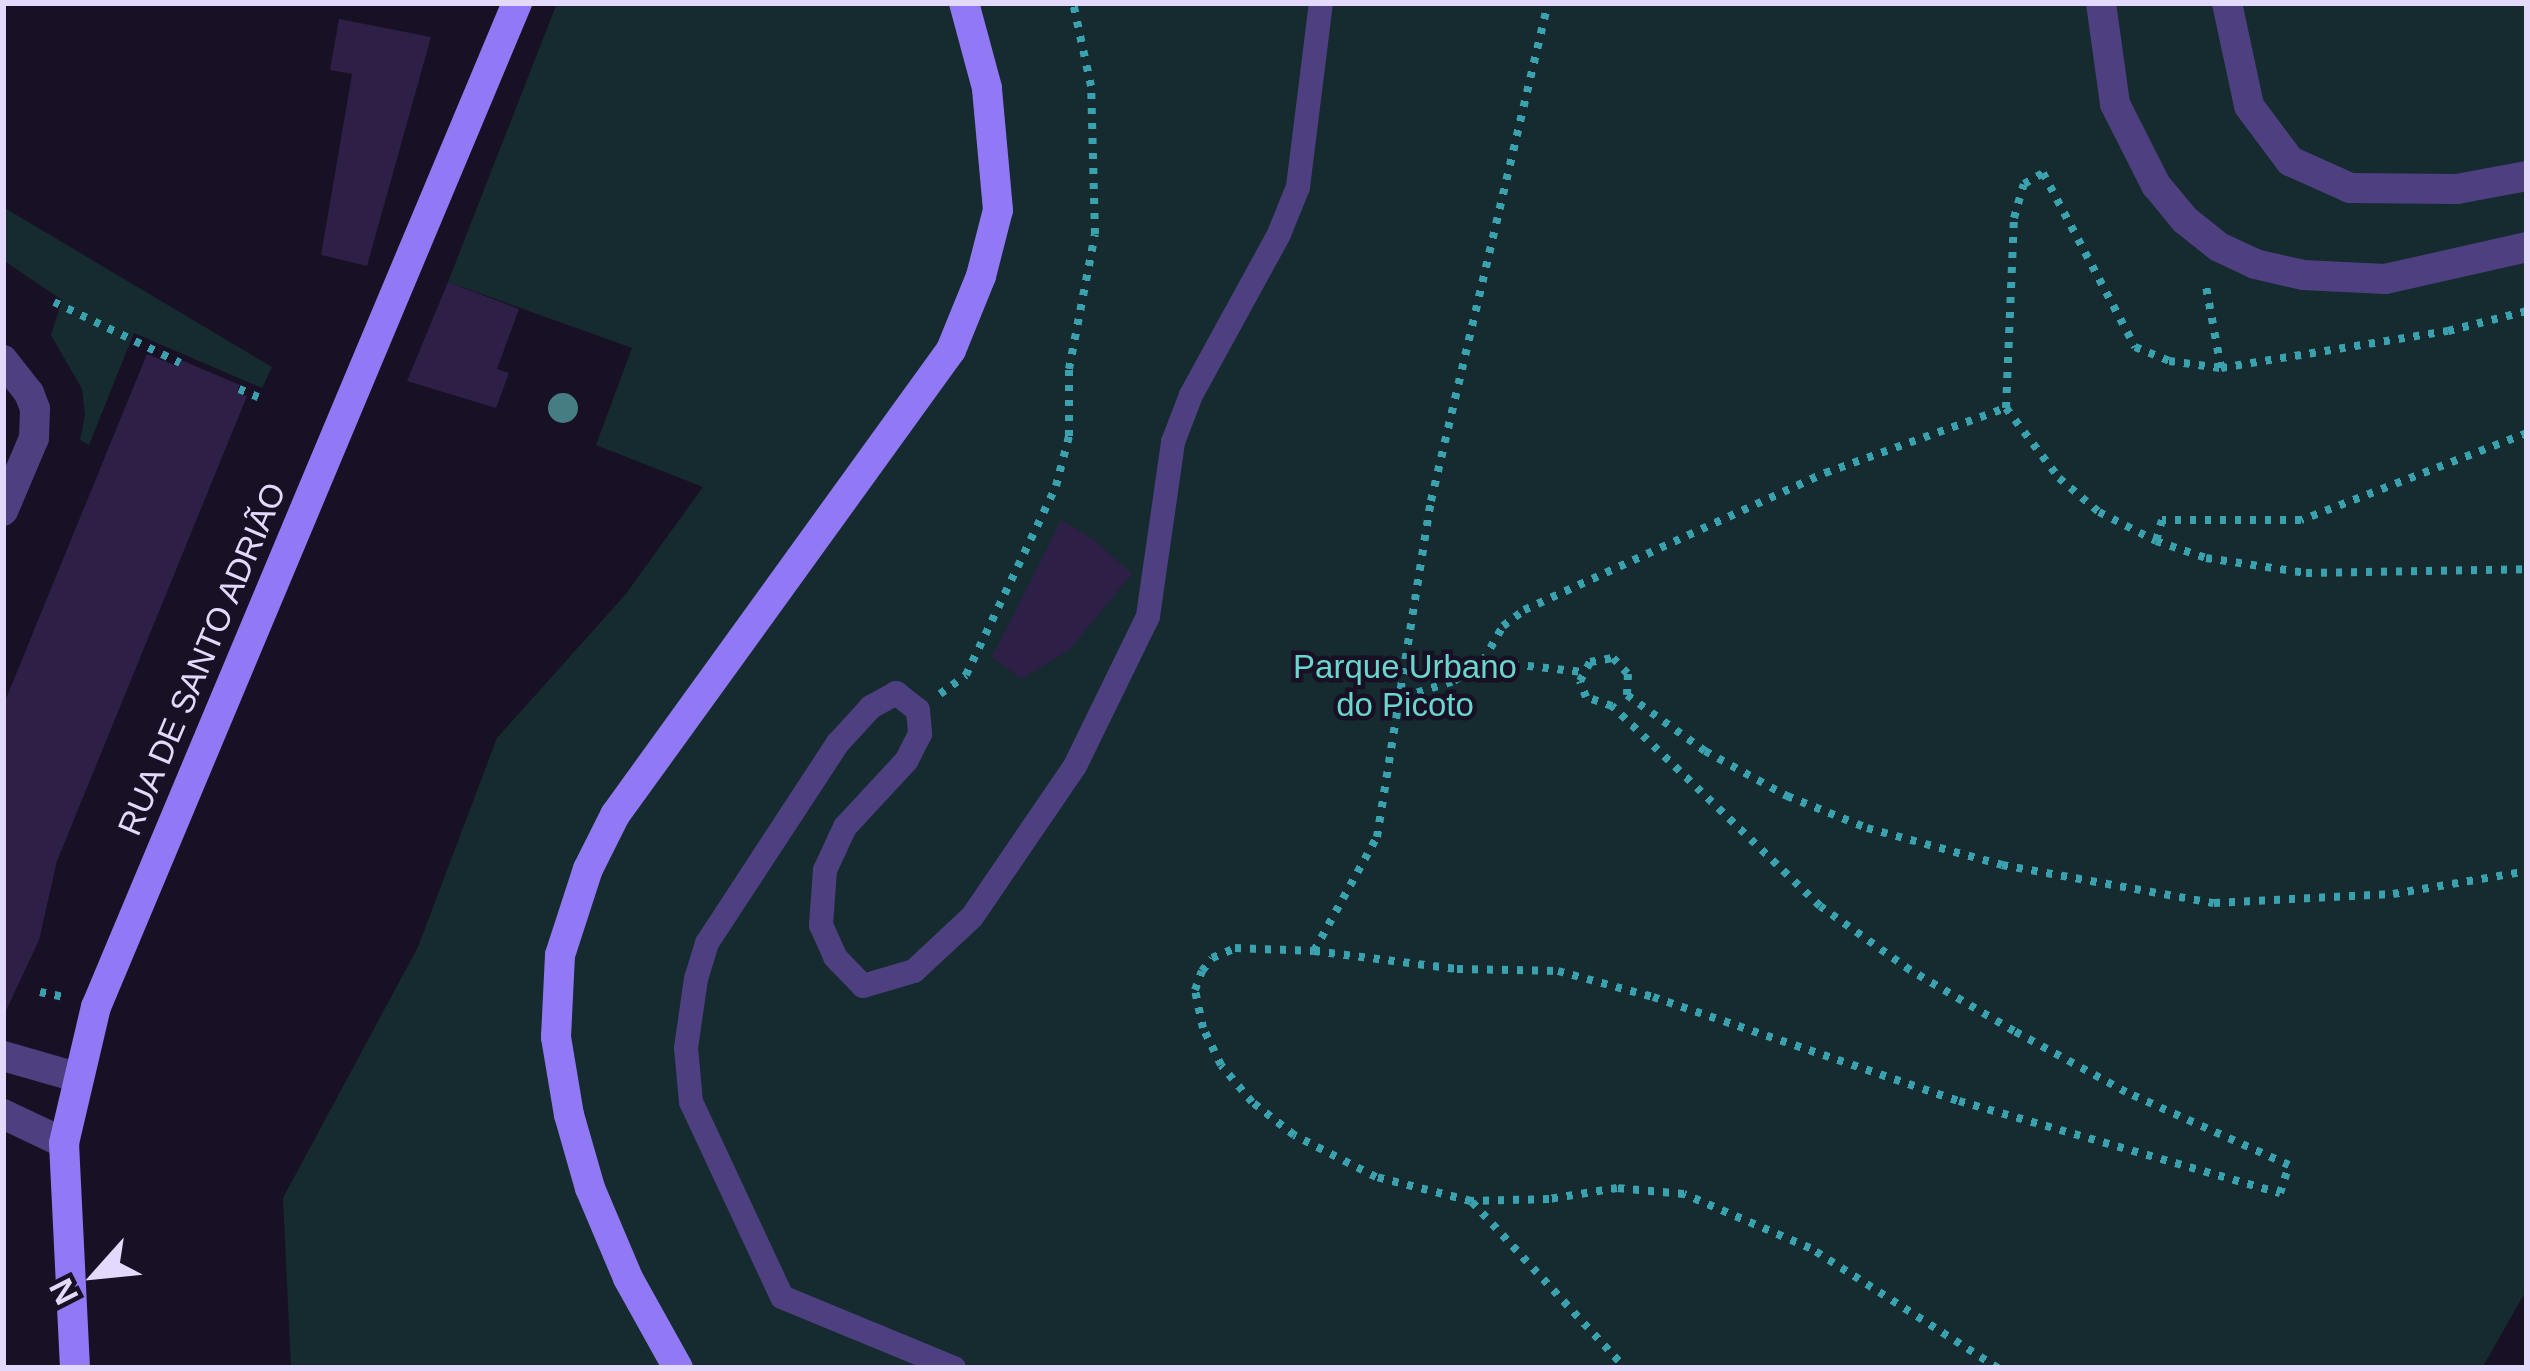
<!DOCTYPE html>
<html>
<head>
<meta charset="utf-8">
<style>
	body { margin:0 }
	#map { position:relative; width:2530px; height:1371px; overflow:hidden; background:#181125; font-family:Helvetica,sans-serif }
	div>[style] { position:absolute }
	[style*='--x'] { left:calc(var(--x)*1px); top:calc(var(--y)*1px); width:calc(var(--w)*1px); rotate:calc(var(--a)*1deg) }
	.green>* { inset:0; background:#152b2f }
	.building>* { inset:0; background:#2d1f45 }
	.path>* { height:8px; margin-top:-4px; transform-origin:0; background:repeating-linear-gradient(90deg,#3aa1af 0 6px,transparent 0 15px) }
	.lane>* { height:24px; margin:-12px; padding:0 12px; transform-origin:12px; border-radius:12px; background:#4e4080 }
	.street>* { height:30px; margin:-15px; padding:0 15px; transform-origin:15px; border-radius:15px; background:#4e4080 }
	.secondary>* { height:30px; margin:-15px; padding:0 15px; transform-origin:15px; border-radius:15px; background:#9178f4 }
	.trees>* { width:30px; height:30px; margin:-15px; border-radius:50%; background:#457d82 }
	span { translate:-50% -50%; white-space:nowrap; text-align:center; line-height:1.15; -webkit-text-stroke:9px #181125; paint-order:stroke }
	.street-label { font-size:33px; color:#e3d9fc }
	.park-label { font-size:33px; color:#6ad6ce }
	.frame { position:absolute; inset:0; border:6px solid #e3d9fc; pointer-events:none }
	.north { position:absolute; left:36px; top:1215px; width:120px; height:120px; -webkit-text-stroke:9px #181125; paint-order:stroke; rotate:243deg; font-size:33px; font-weight:700; line-height:48px; text-align:center; color:#e3d9fc }
	.north::after { content:''; display:block; margin:auto; width:42px; height:54px; background:#e3d9fc; clip-path:polygon(50% 0,100% 100%,50% 72%,0 100%) }
</style>
</head>
<body>
<div id="map">
	<div class="green">
		<i style="clip-path:polygon(557px 3px,2527px 3px,2527px 1289px,2482px 1368px,291px 1368px,283px 1198px,418px 947px,497px 738px,625px 595px,703px 487px,596px 445px,632px 348px,448px 282px)"></i>
		<i style="clip-path:polygon(3px 207px,272px 367px,262px 388px,134px 333px,89px 445px,80px 440px,85px 415px,82px 389px,51px 335px,62px 300px,3px 260px)"></i>
	</div>
	<div class="building">
		<i style="clip-path:polygon(339px 19px,431px 37px,367px 266px,321px 255px,352px 74px,330px 70px)"></i>
		<i style="clip-path:polygon(448px 282px,519px 309px,497px 369px,509px 373px,496px 408px,407px 381px)"></i>
		<i style="clip-path:polygon(147px 354px,179px 367px,181px 360px,240px 385px,237px 392px,247px 396px,57px 861px,39px 940px,3px 1017px,3px 706px)"></i>
		<i style="clip-path:polygon(1061px 520px,1096px 541px,1132px 574px,1069px 650px,1021px 679px,992px 657px)"></i>
	</div>
	<div class="path">
		<i style="--x:54;--y:302;--w:140;--a:25.8"></i>
		<i style="--x:2221;--y:368;--w:230;--a:-9.3"></i>
		<i style="--x:2448;--y:331;--w:81;--a:-14.2"></i>
		<i style="--x:239;--y:389;--w:21;--a:23"></i>
		<i style="--x:2006;--y:408;--w:88;--a:52.9"></i>
		<i style="--x:2059;--y:478;--w:52;--a:40.4"></i>
		<i style="--x:2099;--y:512;--w:64;--a:27"></i>
		<i style="--x:2527;--y:433;--w:242;--a:158.9"></i>
		<i style="--x:2301;--y:520;--w:139;--a:180"></i>
		<i style="--x:2162;--y:520;--w:22;--a:106"></i>
		<i style="--x:2156;--y:541;--w:53;--a:18.8"></i>
		<i style="--x:2206;--y:558;--w:101;--a:8.5"></i>
		<i style="--x:2306;--y:573;--w:221;--a:-1"></i>
		<i style="--x:1483;--y:661;--w:100;--a:6.3"></i>
		<i style="--x:940;--y:694;--w:32;--a:-36"></i>
		<i style="--x:966;--y:675;--w:209;--a:-64.5"></i>
		<i style="--x:1056;--y:486;--w:52;--a:-75.4"></i>
		<i style="--x:1069;--y:436;--w:67;--a:-90"></i>
		<i style="--x:1069;--y:369;--w:137;--a:-79.1"></i>
		<i style="--x:1095;--y:234;--w:148;--a:-91.5"></i>
		<i style="--x:1091;--y:86;--w:85;--a:-102.2"></i>
		<i style="--x:1403;--y:697;--w:53;--a:-17.4"></i>
		<i style="--x:1454;--y:681;--w:35;--a:-35"></i>
		<i style="--x:1483;--y:661;--w:40;--a:-60.3"></i>
		<i style="--x:1503;--y:626;--w:26;--a:-37"></i>
		<i style="--x:1524;--y:610;--w:331;--a:-24.5"></i>
		<i style="--x:1825;--y:473;--w:192;--a:-19.8"></i>
		<i style="--x:2006;--y:408;--w:190;--a:-87.6"></i>
		<i style="--x:2014;--y:218;--w:35;--a:-74"></i>
		<i style="--x:2024;--y:184;--w:22;--a:-30"></i>
		<i style="--x:2043;--y:173;--w:197;--a:62.1"></i>
		<i style="--x:2135;--y:347;--w:37;--a:22"></i>
		<i style="--x:2169;--y:361;--w:52;--a:7.7"></i>
		<i style="--x:2221;--y:368;--w:88;--a:-100.4"></i>
		<i style="--x:1314;--y:951;--w:130;--a:-61.1"></i>
		<i style="--x:1377;--y:837;--w:340;--a:-80.9"></i>
		<i style="--x:1431;--y:501;--w:512;--a:-76.78"></i>
		<i style="--x:40;--y:992;--w:25;--a:12"></i>
		<i style="--x:1472;--y:1202;--w:226;--a:47.3"></i>
		<i style="--x:1998;--y:1368;--w:223;--a:-147.4"></i>
		<i style="--x:1810;--y:1248;--w:137;--a:-156.8"></i>
		<i style="--x:1684;--y:1194;--w:67;--a:-174.9"></i>
		<i style="--x:1617;--y:1188;--w:69;--a:170.8"></i>
		<i style="--x:1549;--y:1199;--w:78;--a:178.5"></i>
		<i style="--x:1471;--y:1201;--w:98;--a:-165.8"></i>
		<i style="--x:1376;--y:1177;--w:92;--a:-152.9"></i>
		<i style="--x:1294;--y:1135;--w:53;--a:-141.8"></i>
		<i style="--x:1252;--y:1102;--w:48;--a:-130"></i>
		<i style="--x:1221;--y:1065;--w:41;--a:-115.9"></i>
		<i style="--x:1203;--y:1028;--w:39;--a:-102"></i>
		<i style="--x:1195;--y:990;--w:20;--a:-70"></i>
		<i style="--x:1202;--y:971;--w:16;--a:-52"></i>
		<i style="--x:1212;--y:958;--w:25;--a:-23"></i>
		<i style="--x:1235;--y:948;--w:79;--a:2.2"></i>
		<i style="--x:1314;--y:951;--w:144;--a:7.2"></i>
		<i style="--x:1457;--y:969;--w:101;--a:1.1"></i>
		<i style="--x:1558;--y:971;--w:98;--a:15.3"></i>
		<i style="--x:1653;--y:997;--w:323;--a:18.8"></i>
		<i style="--x:1959;--y:1101;--w:334;--a:16"></i>
		<i style="--x:2280;--y:1193;--w:29;--a:-72"></i>
		<i style="--x:2289;--y:1165;--w:179;--a:-155.9"></i>
		<i style="--x:2126;--y:1092;--w:128;--a:-151.4"></i>
		<i style="--x:2014;--y:1031;--w:121;--a:-149.6"></i>
		<i style="--x:1910;--y:970;--w:110;--a:-144.6"></i>
		<i style="--x:1820;--y:906;--w:289;--a:-136.1"></i>
		<i style="--x:1612;--y:706;--w:28;--a:-161"></i>
		<i style="--x:1586;--y:697;--w:17;--a:-111"></i>
		<i style="--x:1580;--y:681;--w:21;--a:-62"></i>
		<i style="--x:1590;--y:662;--w:23;--a:-10"></i>
		<i style="--x:1613;--y:658;--w:22;--a:47"></i>
		<i style="--x:1628;--y:674;--w:21;--a:93"></i>
		<i style="--x:1627;--y:695;--w:96;--a:35.7"></i>
		<i style="--x:1705;--y:751;--w:94;--a:28.8"></i>
		<i style="--x:1787;--y:796;--w:86;--a:21.8"></i>
		<i style="--x:1867;--y:828;--w:140;--a:15.3"></i>
		<i style="--x:2002;--y:865;--w:215;--a:10.2"></i>
		<i style="--x:2214;--y:903;--w:179;--a:-2.9"></i>
		<i style="--x:2393;--y:894;--w:136;--a:-9.7"></i>
	</div>
	<div class="lane">
		<i style="--x:954;--y:1368;--w:186;--a:-157.6"></i>
		<i style="--x:782;--y:1297;--w:215;--a:-115"></i>
		<i style="--x:691;--y:1102;--w:54;--a:-95.3"></i>
		<i style="--x:686;--y:1048;--w:70;--a:-81.8"></i>
		<i style="--x:696;--y:979;--w:38;--a:-73"></i>
		<i style="--x:707;--y:943;--w:239;--a:-56.8"></i>
		<i style="--x:838;--y:743;--w:49;--a:-47.5"></i>
		<i style="--x:871;--y:707;--w:29;--a:-29"></i>
		<i style="--x:896;--y:693;--w:28;--a:38"></i>
		<i style="--x:918;--y:710;--w:24;--a:85"></i>
		<i style="--x:920;--y:734;--w:29;--a:117"></i>
		<i style="--x:907;--y:760;--w:91;--a:132.8"></i>
		<i style="--x:845;--y:827;--w:47;--a:114.9"></i>
		<i style="--x:825;--y:870;--w:55;--a:94.2"></i>
		<i style="--x:821;--y:925;--w:35;--a:66"></i>
		<i style="--x:835;--y:957;--w:40;--a:46"></i>
		<i style="--x:863;--y:986;--w:53;--a:-16.4"></i>
		<i style="--x:914;--y:971;--w:79;--a:-43"></i>
		<i style="--x:972;--y:917;--w:183;--a:-55.7"></i>
		<i style="--x:1075;--y:766;--w:167;--a:-64"></i>
		<i style="--x:1148;--y:616;--w:176;--a:-81.8"></i>
		<i style="--x:1173;--y:442;--w:50;--a:-69"></i>
		<i style="--x:1191;--y:395;--w:183;--a:-61.3"></i>
		<i style="--x:1279;--y:234;--w:51;--a:-68"></i>
		<i style="--x:1298;--y:187;--w:185;--a:-82.9"></i>
	</div>
	<div class="street">
		<i style="--x:2101;--y:3;--w:102;--a:82.1"></i>
		<i style="--x:2115;--y:104;--w:91;--a:63.2"></i>
		<i style="--x:2156;--y:185;--w:45;--a:50.4"></i>
		<i style="--x:2185;--y:220;--w:43;--a:38.5"></i>
		<i style="--x:2219;--y:247;--w:40;--a:25"></i>
		<i style="--x:2255;--y:264;--w:49;--a:12.9"></i>
		<i style="--x:2303;--y:275;--w:82;--a:2.8"></i>
		<i style="--x:2385;--y:279;--w:146;--a:-12.7"></i>
		<i style="--x:2227;--y:3;--w:105;--a:77.9"></i>
		<i style="--x:2249;--y:106;--w:69;--a:53.3"></i>
		<i style="--x:2290;--y:161;--w:66;--a:24.2"></i>
		<i style="--x:2350;--y:188;--w:107;--a:0.5"></i>
		<i style="--x:2457;--y:189;--w:71;--a:-10.5"></i>
		<i style="--x:3;--y:360;--w:42;--a:51.8"></i>
		<i style="--x:29;--y:393;--w:17;--a:69"></i>
		<i style="--x:35;--y:409;--w:29;--a:92"></i>
		<i style="--x:34;--y:438;--w:79;--a:113"></i>
		<i style="--x:3;--y:1056;--w:76;--a:16"></i>
		<i style="--x:3;--y:1114;--w:68;--a:25.4"></i>
	</div>
	<div class="secondary">
		<i style="--x:75;--y:1368;--w:225;--a:-92.8"></i>
		<i style="--x:64;--y:1143;--w:140;--a:-76.8"></i>
		<i style="--x:96;--y:1007;--w:1089;--a:-67.25"></i>
		<i style="--x:678;--y:1368;--w:103;--a:-119.1"></i>
		<i style="--x:628;--y:1278;--w:98;--a:-112.9"></i>
		<i style="--x:590;--y:1188;--w:76;--a:-106"></i>
		<i style="--x:569;--y:1115;--w:79;--a:-99.5"></i>
		<i style="--x:556;--y:1037;--w:82;--a:-87.2"></i>
		<i style="--x:560;--y:955;--w:90;--a:-72"></i>
		<i style="--x:588;--y:869;--w:60;--a:-63.4"></i>
		<i style="--x:615;--y:815;--w:574;--a:-54.15"></i>
		<i style="--x:951;--y:350;--w:80;--a:-67.9"></i>
		<i style="--x:981;--y:276;--w:68;--a:-75.6"></i>
		<i style="--x:998;--y:210;--w:122;--a:-95.2"></i>
		<i style="--x:987;--y:88;--w:88;--a:-105.1"></i>
	</div>
	<div class="trees">
		<i style="left:563px;top:408px"></i>
	</div>
	<div class="street-label">
		<span style="left:202px;top:659px;rotate:-67deg">RUA DE SANTO ADRIÃO</span>
	</div>
	<div class="park-label">
		<span style="left:1405px;top:686px">Parque Urbano<br>do Picoto</span>
	</div>
	<div class="frame"></div>
	<div class="north">N</div>
</div>
</body>
</html>
